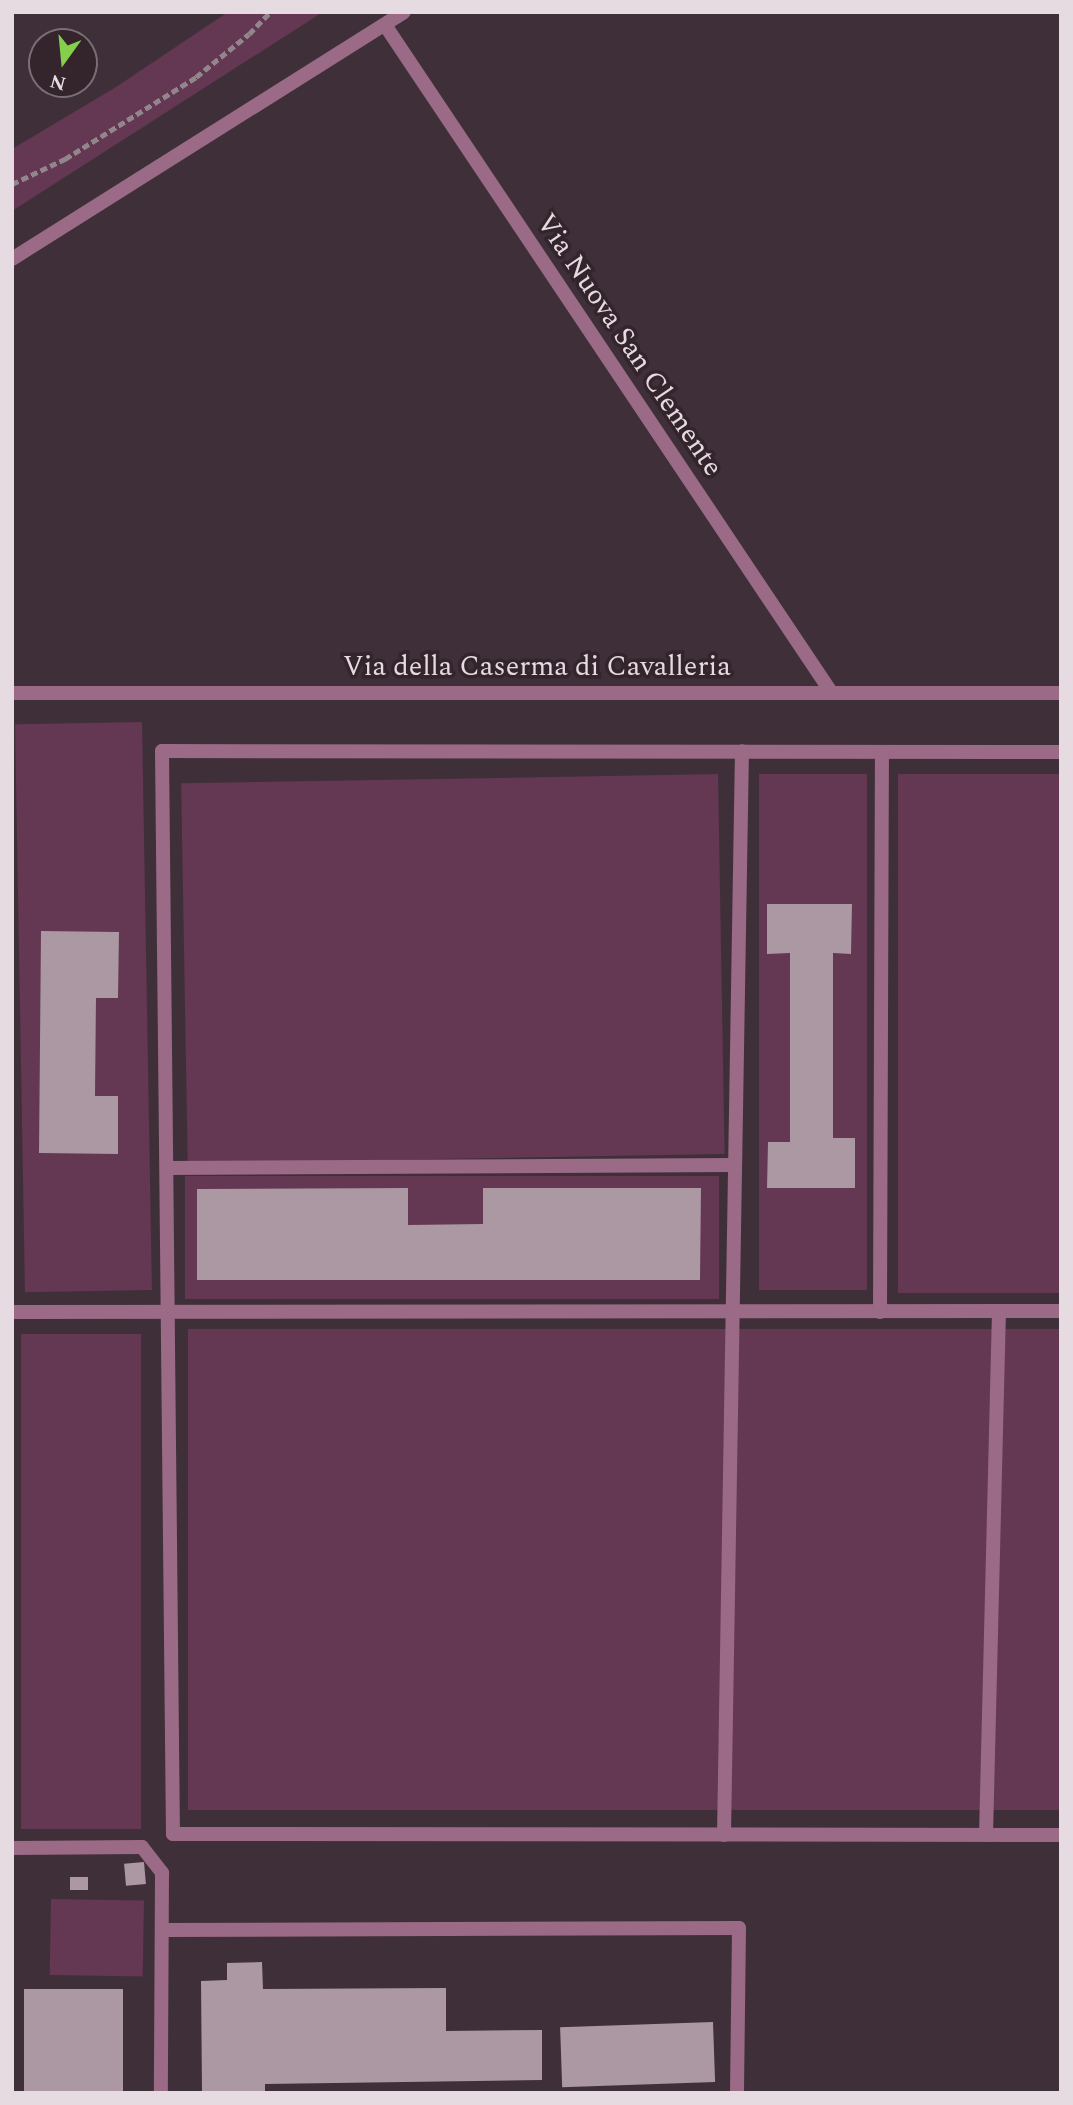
<!DOCTYPE html>
<html>
<head>
<meta charset="utf-8">
<style>
	body { margin:0 }
	#map { position:relative; width:1073px; height:2105px; overflow:hidden; background:#3e2f38; font-family:Spectral,serif }
	div>[style] { position:absolute }
	[style*='--x'] { left:calc(var(--x)*1px); top:calc(var(--y)*1px); width:calc(var(--w)*1px); rotate:calc(var(--a)*1deg) }
	.green>* { inset:0; background:#643752; transform-origin:0 0 }
	.building>* { inset:0; background:#ab98a3; transform-origin:0 0 }
	.path>* { height:4.5px; margin-top:-2.25px; transform-origin:0; background:repeating-linear-gradient(90deg,#92868d 0 7px,transparent 0 10.5px) }
	.service>* { height:14px; margin:-7px; padding:0 7px; transform-origin:7px; border-radius:7px; background:#9a6a86 }
	.minor>* { height:14px; margin:-7px; padding:0 7px; transform-origin:7px; border-radius:7px; background:#9a6a86 }
	.tertiary>* { height:14px; margin:-7px; padding:0 7px; transform-origin:7px; border-radius:7px; background:#9a6a86 }
	span { translate:-50% -50%; white-space:nowrap; text-align:center; line-height:1.15; -webkit-text-stroke:7px #34252d; paint-order:stroke }
	.street-label { font-size:28px; color:#e5dbe0 }
	.frame { position:absolute; inset:0; border:14px solid #e5dbe0; pointer-events:none }
	.north { position:absolute; left:28px; top:28px; width:70px; height:70px; box-sizing:border-box; background:#34252d; border:2px solid #7b6e75; border-radius:50%; rotate:195deg; font-size:19px; font-weight:700; line-height:28px; text-align:center; color:#e5dbe0 }
	.north::after { content:''; display:block; margin:auto; width:24px; height:32px; background:#86cf4c; clip-path:polygon(50% 0,100% 100%,50% 72%,0 100%) }
</style>
</head>
<body>
<div id="map">
	<div class="green">
		<i style="clip-path:polygon(228px 12px,323px 12px,12px 211px,12px 149px,116px 87px)"></i>
		<i style="left:142px;top:722px;width:568px;height:127px;rotate:89deg"></i>
		<i style="left:718px;top:774px;width:380px;height:537px;rotate:89deg"></i>
		<i style="left:759px;top:774px;width:108px;height:516px"></i>
		<i style="left:1061px;top:774px;width:519px;height:163px;rotate:90deg"></i>
		<i style="left:719px;top:1176px;width:123px;height:534px;rotate:90deg"></i>
		<i style="left:188px;top:1329px;width:873px;height:481px"></i>
		<i style="left:21px;top:1334px;width:120px;height:495px"></i>
		<i style="left:51px;top:1899px;width:93px;height:76px;rotate:1deg"></i>
	</div>
	<div class="building">
		<i style="clip-path:polygon(767px 904px,852px 904px,851px 954px,833px 953px,833px 1138px,855px 1138px,855px 1188px,767px 1188px,768px 1142px,790px 1142px,790px 953px,767px 954px)"></i>
		<i style="clip-path:polygon(41px 931px,119px 932px,118px 998px,96px 998px,95px 1096px,118px 1096px,118px 1154px,39px 1153px)"></i>
		<i style="clip-path:polygon(408px 1188px,408px 1225px,483px 1224px,483px 1188px,701px 1188px,700px 1280px,197px 1280px,197px 1189px)"></i>
		<i style="left:144px;top:1862px;width:22px;height:20px;rotate:85deg"></i>
		<i style="left:70px;top:1877px;width:18px;height:13px"></i>
		<i style="clip-path:polygon(262px 1962px,263px 1989px,446px 1988px,446px 2031px,542px 2030px,542px 2080px,265px 2084px,265px 2093px,202px 2093px,201px 1981px,227px 1980px,227px 1963px)"></i>
		<i style="left:24px;top:1989px;width:99px;height:104px"></i>
		<i style="left:713px;top:2022px;width:60px;height:153px;rotate:88deg"></i>
	</div>
	<div class="path">
		<i style="--x:12;--y:184;--w:59;--a:-25.3"></i>
		<i style="--x:65;--y:159;--w:155;--a:-32"></i>
		<i style="--x:196;--y:77;--w:68;--a:-39.1"></i>
		<i style="--x:249;--y:34;--w:30;--a:-46"></i>
	</div>
	<div class="service">
		<i style="--x:385;--y:25;--w:802;--a:56.23"></i>
		<i style="--x:1061;--y:752;--w:899;--a:-179.94"></i>
		<i style="--x:162;--y:751;--w:1083;--a:89.42"></i>
		<i style="--x:173;--y:1834;--w:888;--a:0.06"></i>
		<i style="--x:168;--y:1168;--w:567;--a:-0.3"></i>
		<i style="--x:12;--y:1312;--w:1049;--a:-0.05"></i>
		<i style="--x:880;--y:1312;--w:560;--a:-89.8"></i>
		<i style="--x:724;--y:1835;--w:1084;--a:-89.05"></i>
		<i style="--x:986;--y:1835;--w:524;--a:-88.58"></i>
		<i style="--x:12;--y:1848;--w:130;--a:-0.4"></i>
		<i style="--x:142;--y:1847;--w:33;--a:52"></i>
		<i style="--x:162;--y:1873;--w:220;--a:90.3"></i>
		<i style="--x:162;--y:1930;--w:577;--a:-0.2"></i>
		<i style="--x:739;--y:1928;--w:165;--a:90.7"></i>
	</div>
	<div class="minor">
		<i style="--x:12;--y:693;--w:1049;--a:0"></i>
	</div>
	<div class="tertiary">
		<i style="--x:12;--y:259;--w:463;--a:-32.2"></i>
	</div>
	<div class="street-label">
		<span style="left:629px;top:345px;rotate:56deg">Via Nuova San Clemente</span>
		<span style="left:537px;top:667px">Via della Caserma di Cavalleria</span>
	</div>
	<div class="frame"></div>
	<div class="north">N</div>
</div>
</body>
</html>
